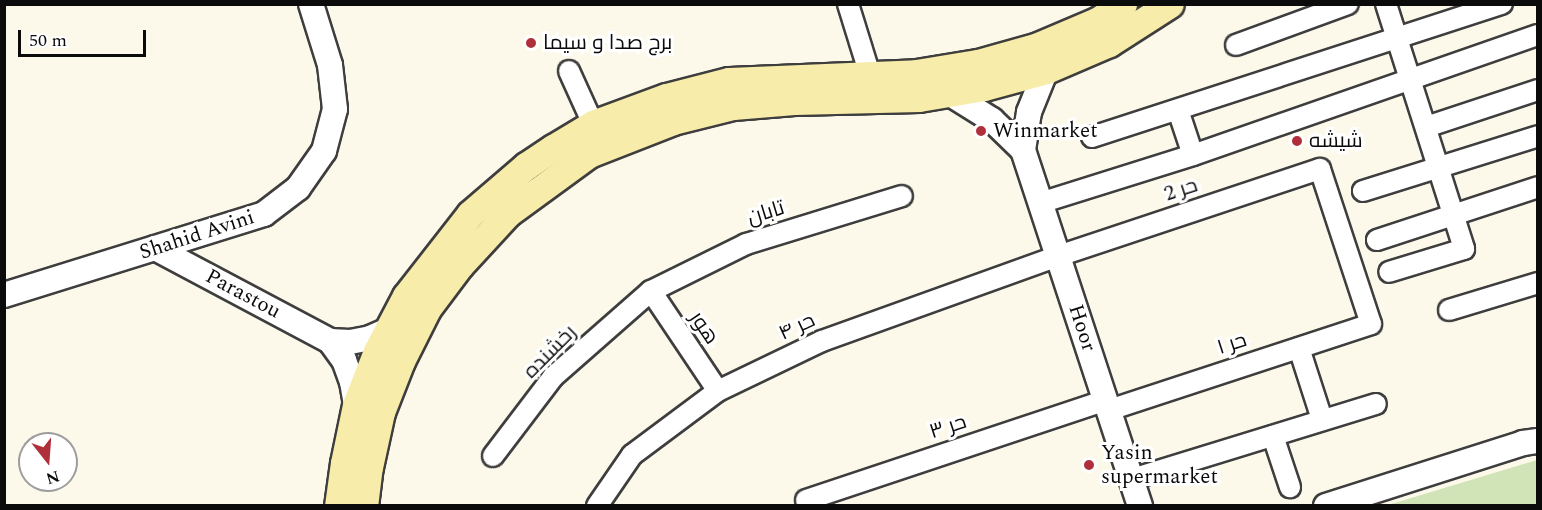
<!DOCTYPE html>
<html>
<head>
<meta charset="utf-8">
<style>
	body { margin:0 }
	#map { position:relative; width:1542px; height:510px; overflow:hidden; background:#fdf9ea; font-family:Spectral,Cairo,serif }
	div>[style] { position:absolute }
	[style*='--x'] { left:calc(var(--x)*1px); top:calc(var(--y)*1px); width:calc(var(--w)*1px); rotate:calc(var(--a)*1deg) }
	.green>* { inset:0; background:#d1e4b7 }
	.roads { filter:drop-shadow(2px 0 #3e3e3e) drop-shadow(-2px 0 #3e3e3e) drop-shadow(0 2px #3e3e3e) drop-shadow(0 -2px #3e3e3e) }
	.minor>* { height:20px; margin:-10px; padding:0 10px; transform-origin:10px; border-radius:10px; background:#fff }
	.tertiary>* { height:24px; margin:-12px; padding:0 12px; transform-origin:12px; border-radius:12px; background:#fff }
	.secondary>* { height:27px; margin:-13.5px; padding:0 13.5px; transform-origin:13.5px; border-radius:13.5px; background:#f8ecaa }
	.dots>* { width:16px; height:16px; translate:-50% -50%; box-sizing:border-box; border:3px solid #fff; border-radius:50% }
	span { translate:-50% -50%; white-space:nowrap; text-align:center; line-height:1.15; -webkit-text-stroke:6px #fff; paint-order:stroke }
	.poi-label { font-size:21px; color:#0b0b0b }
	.left { translate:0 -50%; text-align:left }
	.street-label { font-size:21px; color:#0b0b0b }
	.frame { position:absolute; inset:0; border:6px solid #0b0b0b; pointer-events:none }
	.north { position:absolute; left:18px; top:432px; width:60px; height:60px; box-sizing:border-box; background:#fff; border:2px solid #9d9d9d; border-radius:50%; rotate:163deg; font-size:16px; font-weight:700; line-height:24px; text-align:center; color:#0b0b0b }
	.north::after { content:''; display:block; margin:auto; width:21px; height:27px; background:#af2f3b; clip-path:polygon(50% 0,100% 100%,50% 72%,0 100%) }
	.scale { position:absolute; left:18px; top:30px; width:128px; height:27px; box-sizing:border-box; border:3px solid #0b0b0b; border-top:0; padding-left:8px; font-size:18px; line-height:21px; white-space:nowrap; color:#0b0b0b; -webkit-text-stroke:4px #fff; paint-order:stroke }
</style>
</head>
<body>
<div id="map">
	<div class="green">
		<i style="clip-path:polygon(1537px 460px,1537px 505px,1388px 505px)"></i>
	</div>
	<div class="roads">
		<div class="minor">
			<i style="--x:848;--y:4;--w:74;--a:72.8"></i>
			<i style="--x:1386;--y:4;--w:257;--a:72.3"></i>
			<i style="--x:1464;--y:249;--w:78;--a:163"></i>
			<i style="--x:1236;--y:45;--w:119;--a:-20.1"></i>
			<i style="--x:569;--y:71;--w:58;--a:65.6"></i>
			<i style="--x:1178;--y:110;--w:47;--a:71.6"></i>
			<i style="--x:1426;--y:127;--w:118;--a:-18.3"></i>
			<i style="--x:1092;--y:137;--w:431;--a:-18"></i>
			<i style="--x:1363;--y:191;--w:183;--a:-17.4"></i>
			<i style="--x:1040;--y:203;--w:160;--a:-17.4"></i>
			<i style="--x:1193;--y:155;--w:365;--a:-19.2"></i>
			<i style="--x:1377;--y:240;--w:169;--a:-18.2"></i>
			<i style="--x:651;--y:291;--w:120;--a:56.2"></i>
			<i style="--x:1449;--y:310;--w:93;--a:-16.9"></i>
			<i style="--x:1299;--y:348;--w:75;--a:72.1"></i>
			<i style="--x:1273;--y:436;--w:54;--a:71.6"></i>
			<i style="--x:493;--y:456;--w:99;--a:-52.8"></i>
			<i style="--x:553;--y:377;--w:130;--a:-41.3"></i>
			<i style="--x:651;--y:291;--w:106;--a:-26.3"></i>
			<i style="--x:746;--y:244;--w:163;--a:-17.1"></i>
			<i style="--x:1132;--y:479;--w:255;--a:-17.1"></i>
			<i style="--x:806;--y:500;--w:316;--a:-18.4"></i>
			<i style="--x:597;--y:506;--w:62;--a:-55.5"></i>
			<i style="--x:632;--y:455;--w:107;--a:-36.7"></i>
			<i style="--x:718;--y:391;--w:115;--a:-25.7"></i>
			<i style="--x:822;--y:341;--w:251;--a:-19.8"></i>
			<i style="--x:1058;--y:256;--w:276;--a:-18.4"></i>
			<i style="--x:1320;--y:169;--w:163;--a:71.8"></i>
			<i style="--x:1371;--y:324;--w:276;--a:161.8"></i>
		</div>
		<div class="tertiary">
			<i style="--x:949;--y:93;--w:51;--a:32.1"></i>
			<i style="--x:992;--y:120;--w:43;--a:44.1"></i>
			<i style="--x:1023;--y:150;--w:375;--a:71.8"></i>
			<i style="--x:1023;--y:150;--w:38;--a:-81"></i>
			<i style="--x:1029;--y:112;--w:45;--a:-68"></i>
			<i style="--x:155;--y:248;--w:198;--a:28"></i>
			<i style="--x:330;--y:341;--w:20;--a:3"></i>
			<i style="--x:350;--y:342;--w:20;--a:-11"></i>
			<i style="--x:370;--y:338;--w:20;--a:-24"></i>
			<i style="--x:4;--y:295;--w:272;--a:-17.3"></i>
			<i style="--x:264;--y:214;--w:43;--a:-37.4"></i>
			<i style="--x:298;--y:188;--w:45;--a:-54.9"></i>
			<i style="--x:324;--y:151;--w:43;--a:-75.3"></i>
			<i style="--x:335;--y:109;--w:44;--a:-96.5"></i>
			<i style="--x:330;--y:65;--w:64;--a:-107.3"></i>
			<i style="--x:330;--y:341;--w:24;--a:54"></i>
			<i style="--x:344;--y:360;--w:23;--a:70"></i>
			<i style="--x:352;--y:382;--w:23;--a:80"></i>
			<i style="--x:1326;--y:506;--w:207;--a:-17.7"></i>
			<i style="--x:1523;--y:443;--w:15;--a:-8"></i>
		</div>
		<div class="secondary">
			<i style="--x:338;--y:506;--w:43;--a:-82.1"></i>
			<i style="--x:344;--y:463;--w:59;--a:-78.3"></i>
			<i style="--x:356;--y:405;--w:58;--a:-68.7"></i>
			<i style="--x:377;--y:351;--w:62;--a:-62.2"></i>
			<i style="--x:406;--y:296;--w:104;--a:-52"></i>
			<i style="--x:470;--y:214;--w:74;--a:-40.6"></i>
			<i style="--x:526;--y:166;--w:32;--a:-34"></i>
			<i style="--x:553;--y:148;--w:47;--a:-31"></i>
			<i style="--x:593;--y:124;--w:78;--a:-20.3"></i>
			<i style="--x:666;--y:97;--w:65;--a:-14.3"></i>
			<i style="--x:729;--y:81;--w:187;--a:-2.4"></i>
			<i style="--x:916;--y:73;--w:63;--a:-9.2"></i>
			<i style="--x:978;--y:63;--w:62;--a:-15.8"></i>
			<i style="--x:1038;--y:46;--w:64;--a:-23"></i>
			<i style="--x:1097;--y:21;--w:31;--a:-33"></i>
			<i style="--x:364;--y:506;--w:39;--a:-83"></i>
			<i style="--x:369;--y:467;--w:56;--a:-77.7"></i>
			<i style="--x:381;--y:412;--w:55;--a:-68.6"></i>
			<i style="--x:401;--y:361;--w:58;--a:-63.4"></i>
			<i style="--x:427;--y:309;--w:55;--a:-53.1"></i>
			<i style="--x:460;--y:265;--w:71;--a:-47.3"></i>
			<i style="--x:508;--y:213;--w:100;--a:-36.1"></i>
			<i style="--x:589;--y:154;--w:90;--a:-21.4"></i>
			<i style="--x:673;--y:121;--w:62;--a:-14"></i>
			<i style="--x:733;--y:106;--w:61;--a:-4.7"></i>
			<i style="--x:794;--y:101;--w:125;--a:-1.4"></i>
			<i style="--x:919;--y:98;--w:66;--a:-9.6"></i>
			<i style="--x:984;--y:87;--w:64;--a:-15.3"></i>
			<i style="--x:1046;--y:70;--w:69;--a:-23.2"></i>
			<i style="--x:1109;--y:43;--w:72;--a:-32.6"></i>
		</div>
	</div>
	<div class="dots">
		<i style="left:531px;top:43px;background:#af2f3b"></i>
		<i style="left:981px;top:131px;background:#af2f3b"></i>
		<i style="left:1297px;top:141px;background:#af2f3b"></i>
		<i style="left:1089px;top:465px;background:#af2f3b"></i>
	</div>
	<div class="poi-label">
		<span class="left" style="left:543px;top:43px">برج صدا و سیما</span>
		<span class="left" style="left:993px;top:131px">Winmarket</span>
		<span class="left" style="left:1309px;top:141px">شیشه</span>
		<span class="left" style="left:1101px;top:465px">Yasin<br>supermarket</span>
	</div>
	<div class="street-label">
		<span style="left:1181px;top:190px;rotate:-18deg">حر 2</span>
		<span style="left:766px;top:213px;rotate:-17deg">تابان</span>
		<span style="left:197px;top:235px;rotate:-18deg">Shahid Avini</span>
		<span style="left:243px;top:294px;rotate:28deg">Parastou</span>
		<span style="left:797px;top:327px;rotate:-25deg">حر ۴</span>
		<span style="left:704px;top:328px;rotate:56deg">هور</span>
		<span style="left:1082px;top:328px;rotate:72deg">Hoor</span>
		<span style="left:1232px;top:344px;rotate:-18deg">حر ۱</span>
		<span style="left:550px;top:352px;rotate:-45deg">رخشنده</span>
		<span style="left:948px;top:427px;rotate:-18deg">حر ۳</span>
	</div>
	<div class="frame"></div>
	<div class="north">N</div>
	<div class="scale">50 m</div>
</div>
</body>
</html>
